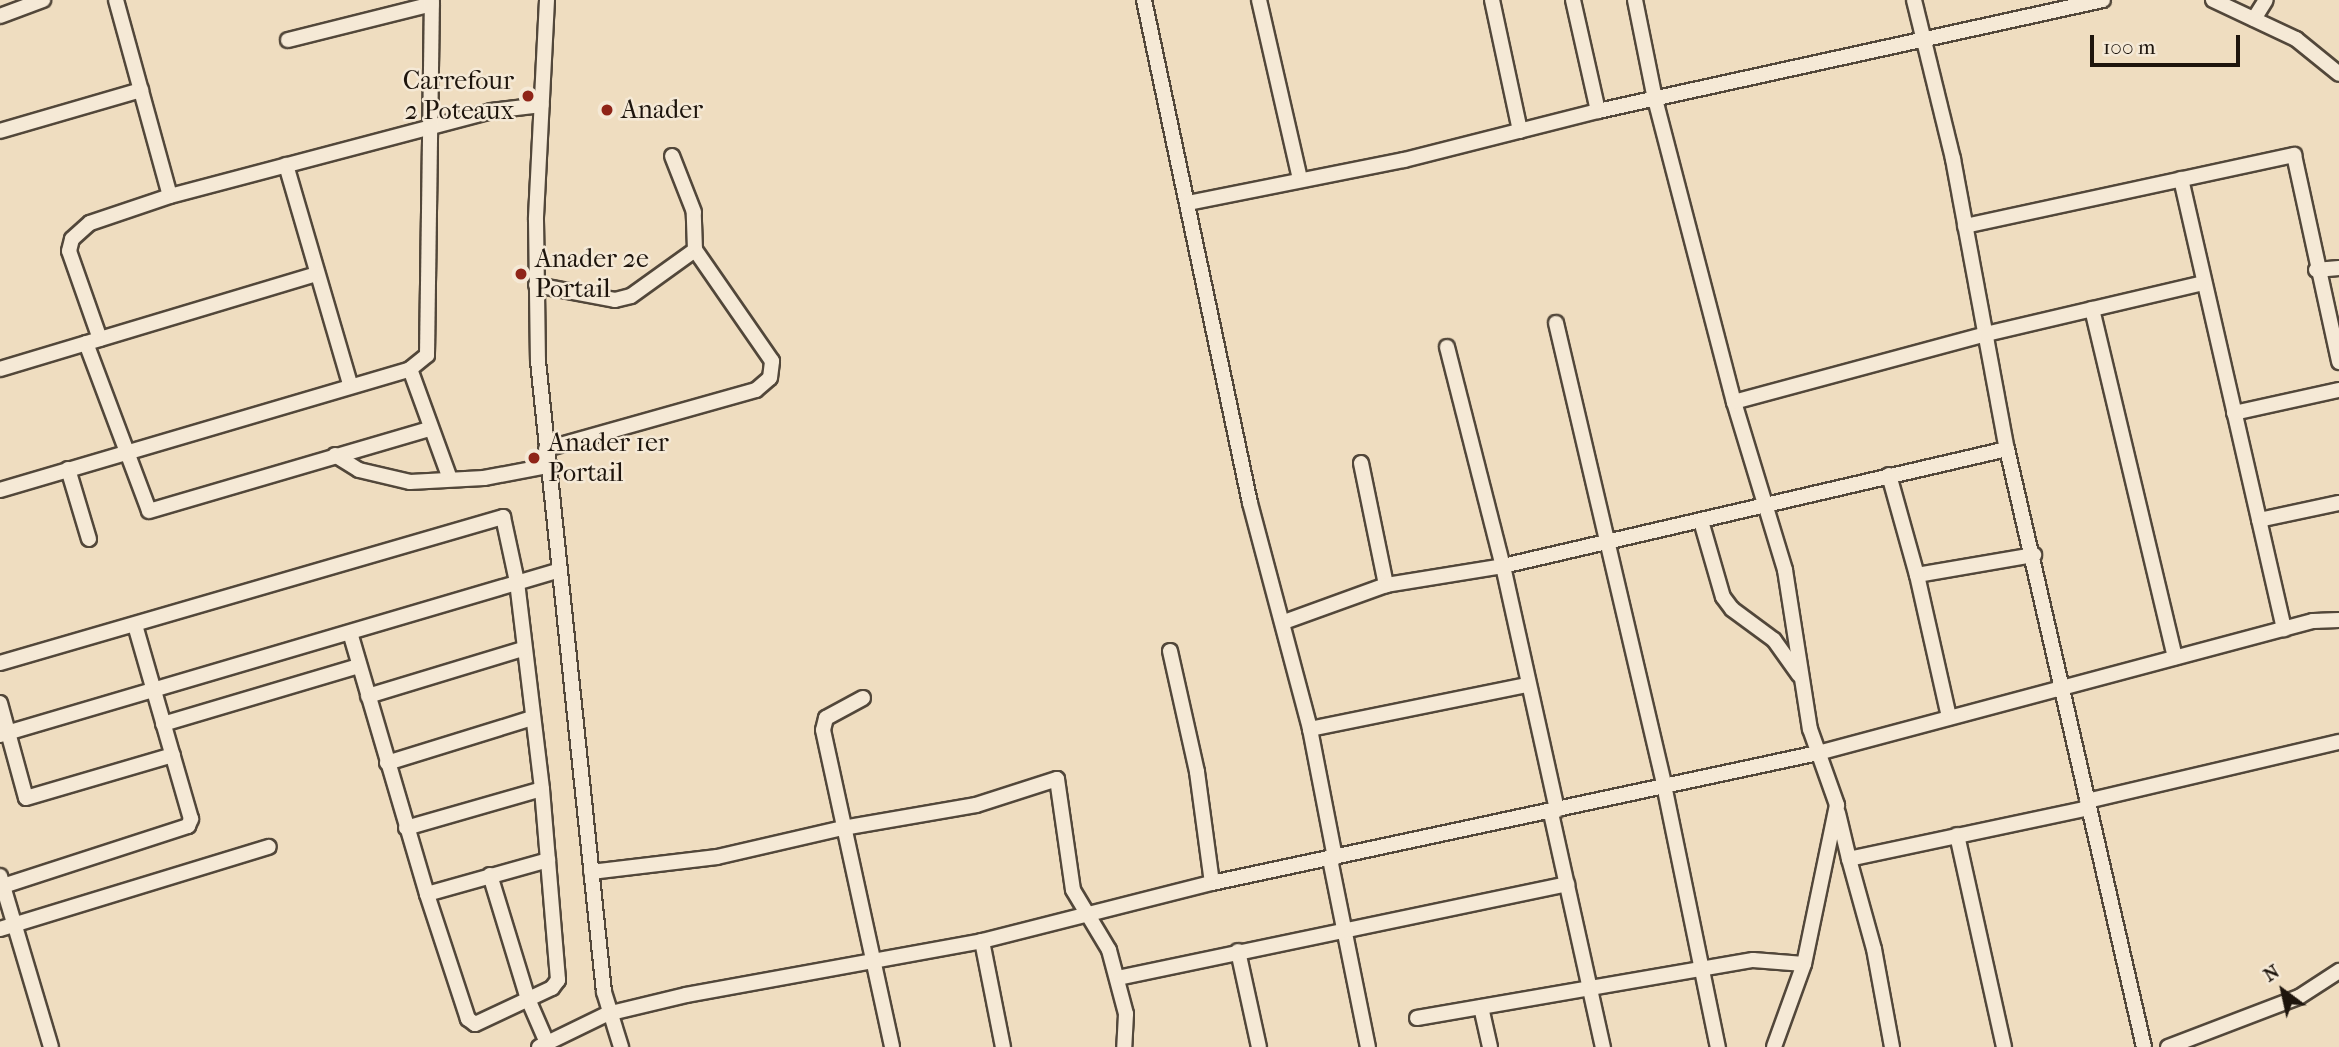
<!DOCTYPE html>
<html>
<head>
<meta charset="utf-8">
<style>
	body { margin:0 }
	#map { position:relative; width:2339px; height:1047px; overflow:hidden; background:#efddc0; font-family:"IM FELL French Canon",serif }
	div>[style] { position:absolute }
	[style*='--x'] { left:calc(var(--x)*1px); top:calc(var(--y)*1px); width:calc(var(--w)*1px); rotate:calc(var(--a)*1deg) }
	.roads { filter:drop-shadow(2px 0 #52473a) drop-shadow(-2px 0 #52473a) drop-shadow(0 2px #52473a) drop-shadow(0 -2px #52473a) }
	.minor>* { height:14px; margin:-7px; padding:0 7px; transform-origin:7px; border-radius:7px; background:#f5e9d6 }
	.dots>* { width:19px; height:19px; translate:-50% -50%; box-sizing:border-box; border:4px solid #f5e9d6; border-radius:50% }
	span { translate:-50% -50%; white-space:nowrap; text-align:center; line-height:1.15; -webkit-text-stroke:5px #f5e9d6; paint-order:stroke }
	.poi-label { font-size:26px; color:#1e150d }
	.right { translate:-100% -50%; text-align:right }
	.left { translate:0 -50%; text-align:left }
	.north { position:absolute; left:2248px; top:956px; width:70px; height:70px; -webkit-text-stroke:5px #f5e9d6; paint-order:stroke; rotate:327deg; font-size:19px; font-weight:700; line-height:28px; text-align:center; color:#1e150d }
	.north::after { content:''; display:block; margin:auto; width:24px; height:32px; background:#1e150d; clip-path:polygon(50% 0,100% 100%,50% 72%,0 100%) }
	.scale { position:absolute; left:2090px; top:35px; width:150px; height:32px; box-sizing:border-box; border:4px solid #1e150d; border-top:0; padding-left:9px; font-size:21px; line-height:24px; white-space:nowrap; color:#1e150d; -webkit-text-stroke:5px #f5e9d6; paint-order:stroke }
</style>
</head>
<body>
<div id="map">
	<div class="roads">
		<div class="minor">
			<i style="--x:116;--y:0;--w:203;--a:74.6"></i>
			<i style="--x:547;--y:0;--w:220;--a:92.9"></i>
			<i style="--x:536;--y:220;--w:141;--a:89.2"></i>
			<i style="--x:538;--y:361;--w:634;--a:84.03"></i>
			<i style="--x:604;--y:992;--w:58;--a:72.8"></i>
			<i style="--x:1144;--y:0;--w:514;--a:78.1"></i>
			<i style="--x:1250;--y:503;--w:234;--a:75.1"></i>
			<i style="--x:1310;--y:729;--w:131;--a:79"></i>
			<i style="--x:1259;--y:0;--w:184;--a:77.1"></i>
			<i style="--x:1492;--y:0;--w:134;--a:77.9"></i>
			<i style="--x:1573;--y:0;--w:114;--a:77.3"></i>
			<i style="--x:1635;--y:0;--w:101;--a:78.6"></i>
			<i style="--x:1655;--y:99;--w:313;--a:75.4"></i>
			<i style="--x:1734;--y:402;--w:176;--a:73.1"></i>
			<i style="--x:1785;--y:570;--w:161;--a:81.1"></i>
			<i style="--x:1810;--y:729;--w:81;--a:70.4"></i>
			<i style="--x:1837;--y:805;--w:162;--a:101.7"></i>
			<i style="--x:1804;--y:964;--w:88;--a:109.9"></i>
			<i style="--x:1914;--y:0;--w:164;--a:76.2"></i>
			<i style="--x:1953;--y:159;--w:295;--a:79.5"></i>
			<i style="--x:2007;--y:449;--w:613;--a:77.1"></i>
			<i style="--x:2213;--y:0;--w:92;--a:25.2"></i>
			<i style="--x:2296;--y:39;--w:55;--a:39.1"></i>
			<i style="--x:0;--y:16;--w:46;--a:-20.4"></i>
			<i style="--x:2254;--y:19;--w:22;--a:-58"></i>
			<i style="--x:288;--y:40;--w:148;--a:-14"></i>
			<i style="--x:0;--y:131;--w:147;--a:-16.2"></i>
			<i style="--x:286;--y:165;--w:228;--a:73.7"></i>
			<i style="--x:2181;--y:179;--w:462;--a:77.1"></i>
			<i style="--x:1188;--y:203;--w:220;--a:-11.3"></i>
			<i style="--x:1404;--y:160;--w:200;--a:-14.2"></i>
			<i style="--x:1598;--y:111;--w:517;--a:-12.4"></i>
			<i style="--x:1965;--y:226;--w:337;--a:-12.2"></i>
			<i style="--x:2294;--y:155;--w:212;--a:77.7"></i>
			<i style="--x:2316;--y:270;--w:23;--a:-5"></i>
			<i style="--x:536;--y:285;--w:80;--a:10.8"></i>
			<i style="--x:615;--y:300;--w:16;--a:-14"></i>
			<i style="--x:631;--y:296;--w:79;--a:-35.7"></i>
			<i style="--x:2092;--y:309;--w:358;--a:76.6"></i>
			<i style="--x:1556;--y:323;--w:474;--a:76.8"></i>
			<i style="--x:1664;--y:785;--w:268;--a:78.4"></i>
			<i style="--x:100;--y:339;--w:93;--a:-109.4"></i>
			<i style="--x:69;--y:251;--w:12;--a:-76"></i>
			<i style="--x:72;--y:239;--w:24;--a:-42"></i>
			<i style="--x:90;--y:223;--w:84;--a:-18.6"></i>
			<i style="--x:170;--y:196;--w:332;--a:-14.8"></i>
			<i style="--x:491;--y:111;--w:51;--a:-6.7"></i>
			<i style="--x:86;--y:343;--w:179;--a:69.4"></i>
			<i style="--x:149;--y:511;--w:292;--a:-16.3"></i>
			<i style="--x:1447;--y:347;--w:226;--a:75.7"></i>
			<i style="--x:1503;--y:566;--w:250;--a:77.5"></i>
			<i style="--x:0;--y:369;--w:330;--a:-16.7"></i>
			<i style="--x:410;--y:369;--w:117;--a:70"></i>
			<i style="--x:1734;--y:402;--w:261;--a:-15.1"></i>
			<i style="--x:1986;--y:334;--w:224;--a:-13.2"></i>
			<i style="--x:2234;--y:413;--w:107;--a:-12.4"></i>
			<i style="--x:546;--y:449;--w:218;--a:-15.7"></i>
			<i style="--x:756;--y:390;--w:18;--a:-41"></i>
			<i style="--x:770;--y:378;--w:17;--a:-83"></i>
			<i style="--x:772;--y:361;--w:135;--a:-124.7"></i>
			<i style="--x:695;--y:250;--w:38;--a:-92"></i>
			<i style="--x:694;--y:212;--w:60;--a:-111.4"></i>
			<i style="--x:335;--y:455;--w:28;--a:32"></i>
			<i style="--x:359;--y:470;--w:52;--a:13.2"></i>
			<i style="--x:410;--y:482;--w:74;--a:-3.1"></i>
			<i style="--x:484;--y:478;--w:64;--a:-10.8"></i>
			<i style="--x:1361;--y:463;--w:125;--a:78.4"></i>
			<i style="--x:68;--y:469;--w:73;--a:73.3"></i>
			<i style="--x:1889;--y:475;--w:104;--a:74.4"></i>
			<i style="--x:1917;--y:575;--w:119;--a:-9.7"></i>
			<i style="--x:0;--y:490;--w:427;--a:-16.4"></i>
			<i style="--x:410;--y:369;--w:22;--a:-39"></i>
			<i style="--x:427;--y:355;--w:355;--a:-89.2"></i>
			<i style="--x:2259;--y:520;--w:82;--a:-12"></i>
			<i style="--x:1701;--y:521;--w:79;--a:73.9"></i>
			<i style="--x:1723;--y:597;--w:15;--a:53"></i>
			<i style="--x:1732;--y:609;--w:52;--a:36.4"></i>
			<i style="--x:1774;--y:640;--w:43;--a:54.5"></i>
			<i style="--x:1917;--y:575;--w:146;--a:77.3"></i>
			<i style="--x:1284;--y:622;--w:109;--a:-19.9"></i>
			<i style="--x:1386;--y:585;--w:119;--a:-9.2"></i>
			<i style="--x:1503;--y:566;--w:517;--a:-13.07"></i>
			<i style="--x:1170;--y:651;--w:124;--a:77.4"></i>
			<i style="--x:1197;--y:772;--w:112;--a:82.3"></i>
			<i style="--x:0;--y:663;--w:524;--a:-16.19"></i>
			<i style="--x:503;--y:517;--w:66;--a:77.8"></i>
			<i style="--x:517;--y:582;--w:209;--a:83.1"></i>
			<i style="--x:542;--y:789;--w:192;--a:85.2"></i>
			<i style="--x:558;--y:980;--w:10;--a:127"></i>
			<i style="--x:552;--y:988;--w:85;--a:154.9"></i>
			<i style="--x:475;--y:1024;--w:9;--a:-144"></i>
			<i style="--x:468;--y:1019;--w:132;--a:-108.2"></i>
			<i style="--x:427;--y:894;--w:272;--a:-106.4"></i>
			<i style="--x:368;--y:696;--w:162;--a:-16.9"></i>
			<i style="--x:863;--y:698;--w:42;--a:151.6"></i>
			<i style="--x:826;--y:718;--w:12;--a:104"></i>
			<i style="--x:823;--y:730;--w:324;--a:77.7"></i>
			<i style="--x:0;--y:703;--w:98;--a:74.7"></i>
			<i style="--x:26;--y:798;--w:153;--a:-16.3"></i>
			<i style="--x:163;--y:724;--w:204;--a:-16.5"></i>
			<i style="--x:1310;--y:729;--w:221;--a:-11.5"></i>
			<i style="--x:0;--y:735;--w:581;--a:-16.41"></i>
			<i style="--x:387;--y:763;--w:152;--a:-17.2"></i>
			<i style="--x:2087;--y:801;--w:259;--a:-13.2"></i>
			<i style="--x:1551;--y:813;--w:240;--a:77.5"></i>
			<i style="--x:1838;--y:813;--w:47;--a:76.6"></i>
			<i style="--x:1849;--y:859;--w:245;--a:-12"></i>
			<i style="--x:406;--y:828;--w:141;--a:-16"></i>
			<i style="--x:1957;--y:835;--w:217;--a:77.5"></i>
			<i style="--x:1330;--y:859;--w:192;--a:78.6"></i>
			<i style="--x:1849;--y:859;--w:93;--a:74.5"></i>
			<i style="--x:1874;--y:949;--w:100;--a:79.6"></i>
			<i style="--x:591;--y:872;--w:127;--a:-6.8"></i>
			<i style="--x:717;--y:857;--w:129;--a:-13"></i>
			<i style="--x:843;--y:828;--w:135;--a:-9.8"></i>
			<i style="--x:976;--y:805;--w:85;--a:-17.8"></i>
			<i style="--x:1057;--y:779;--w:112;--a:81.8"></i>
			<i style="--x:1073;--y:890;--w:70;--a:59"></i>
			<i style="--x:1109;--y:950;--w:66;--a:75.1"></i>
			<i style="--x:1126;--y:1014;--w:33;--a:93"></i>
			<i style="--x:490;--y:875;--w:130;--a:73"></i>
			<i style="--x:528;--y:999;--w:48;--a:66.6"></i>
			<i style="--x:0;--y:876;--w:178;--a:73.4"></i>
			<i style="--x:0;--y:887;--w:198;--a:-18"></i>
			<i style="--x:188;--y:826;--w:8;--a:-67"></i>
			<i style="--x:191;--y:819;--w:202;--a:-106.1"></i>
			<i style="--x:427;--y:894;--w:126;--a:-15.7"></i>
			<i style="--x:0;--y:929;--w:281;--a:-17"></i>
			<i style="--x:982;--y:941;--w:108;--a:78.8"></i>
			<i style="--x:1238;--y:951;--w:98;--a:77.7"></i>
			<i style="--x:1118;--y:978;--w:459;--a:-11.8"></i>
			<i style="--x:1481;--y:1007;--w:41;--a:77.3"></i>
			<i style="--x:1417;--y:1018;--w:341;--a:-9.8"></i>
			<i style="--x:1753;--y:960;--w:51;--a:4.5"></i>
			<i style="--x:539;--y:1047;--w:76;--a:-25.9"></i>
			<i style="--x:607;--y:1014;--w:81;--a:-13.5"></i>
			<i style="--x:686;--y:995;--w:301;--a:-10.3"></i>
			<i style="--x:982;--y:941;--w:237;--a:-14.2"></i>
			<i style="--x:1212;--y:883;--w:620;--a:-12.11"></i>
			<i style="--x:1818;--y:753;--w:512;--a:-14.93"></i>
			<i style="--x:2313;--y:621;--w:26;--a:-2"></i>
			<i style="--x:2168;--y:1047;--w:140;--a:-20.9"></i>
			<i style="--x:2299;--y:997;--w:48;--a:-33"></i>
		</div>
	</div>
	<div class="dots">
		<i style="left:528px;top:96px;background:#8f2418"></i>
		<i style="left:607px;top:110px;background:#8f2418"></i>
		<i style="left:521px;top:274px;background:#8f2418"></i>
		<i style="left:534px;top:458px;background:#8f2418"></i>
	</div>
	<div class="poi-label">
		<span class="right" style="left:514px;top:96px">Carrefour<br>2 Poteaux</span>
		<span class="left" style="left:621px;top:110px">Anader</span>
		<span class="left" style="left:535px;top:274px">Anader 2e<br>Portail</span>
		<span class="left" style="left:548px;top:458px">Anader 1er<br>Portail</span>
	</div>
	<div class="north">N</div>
	<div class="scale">100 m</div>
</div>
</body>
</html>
